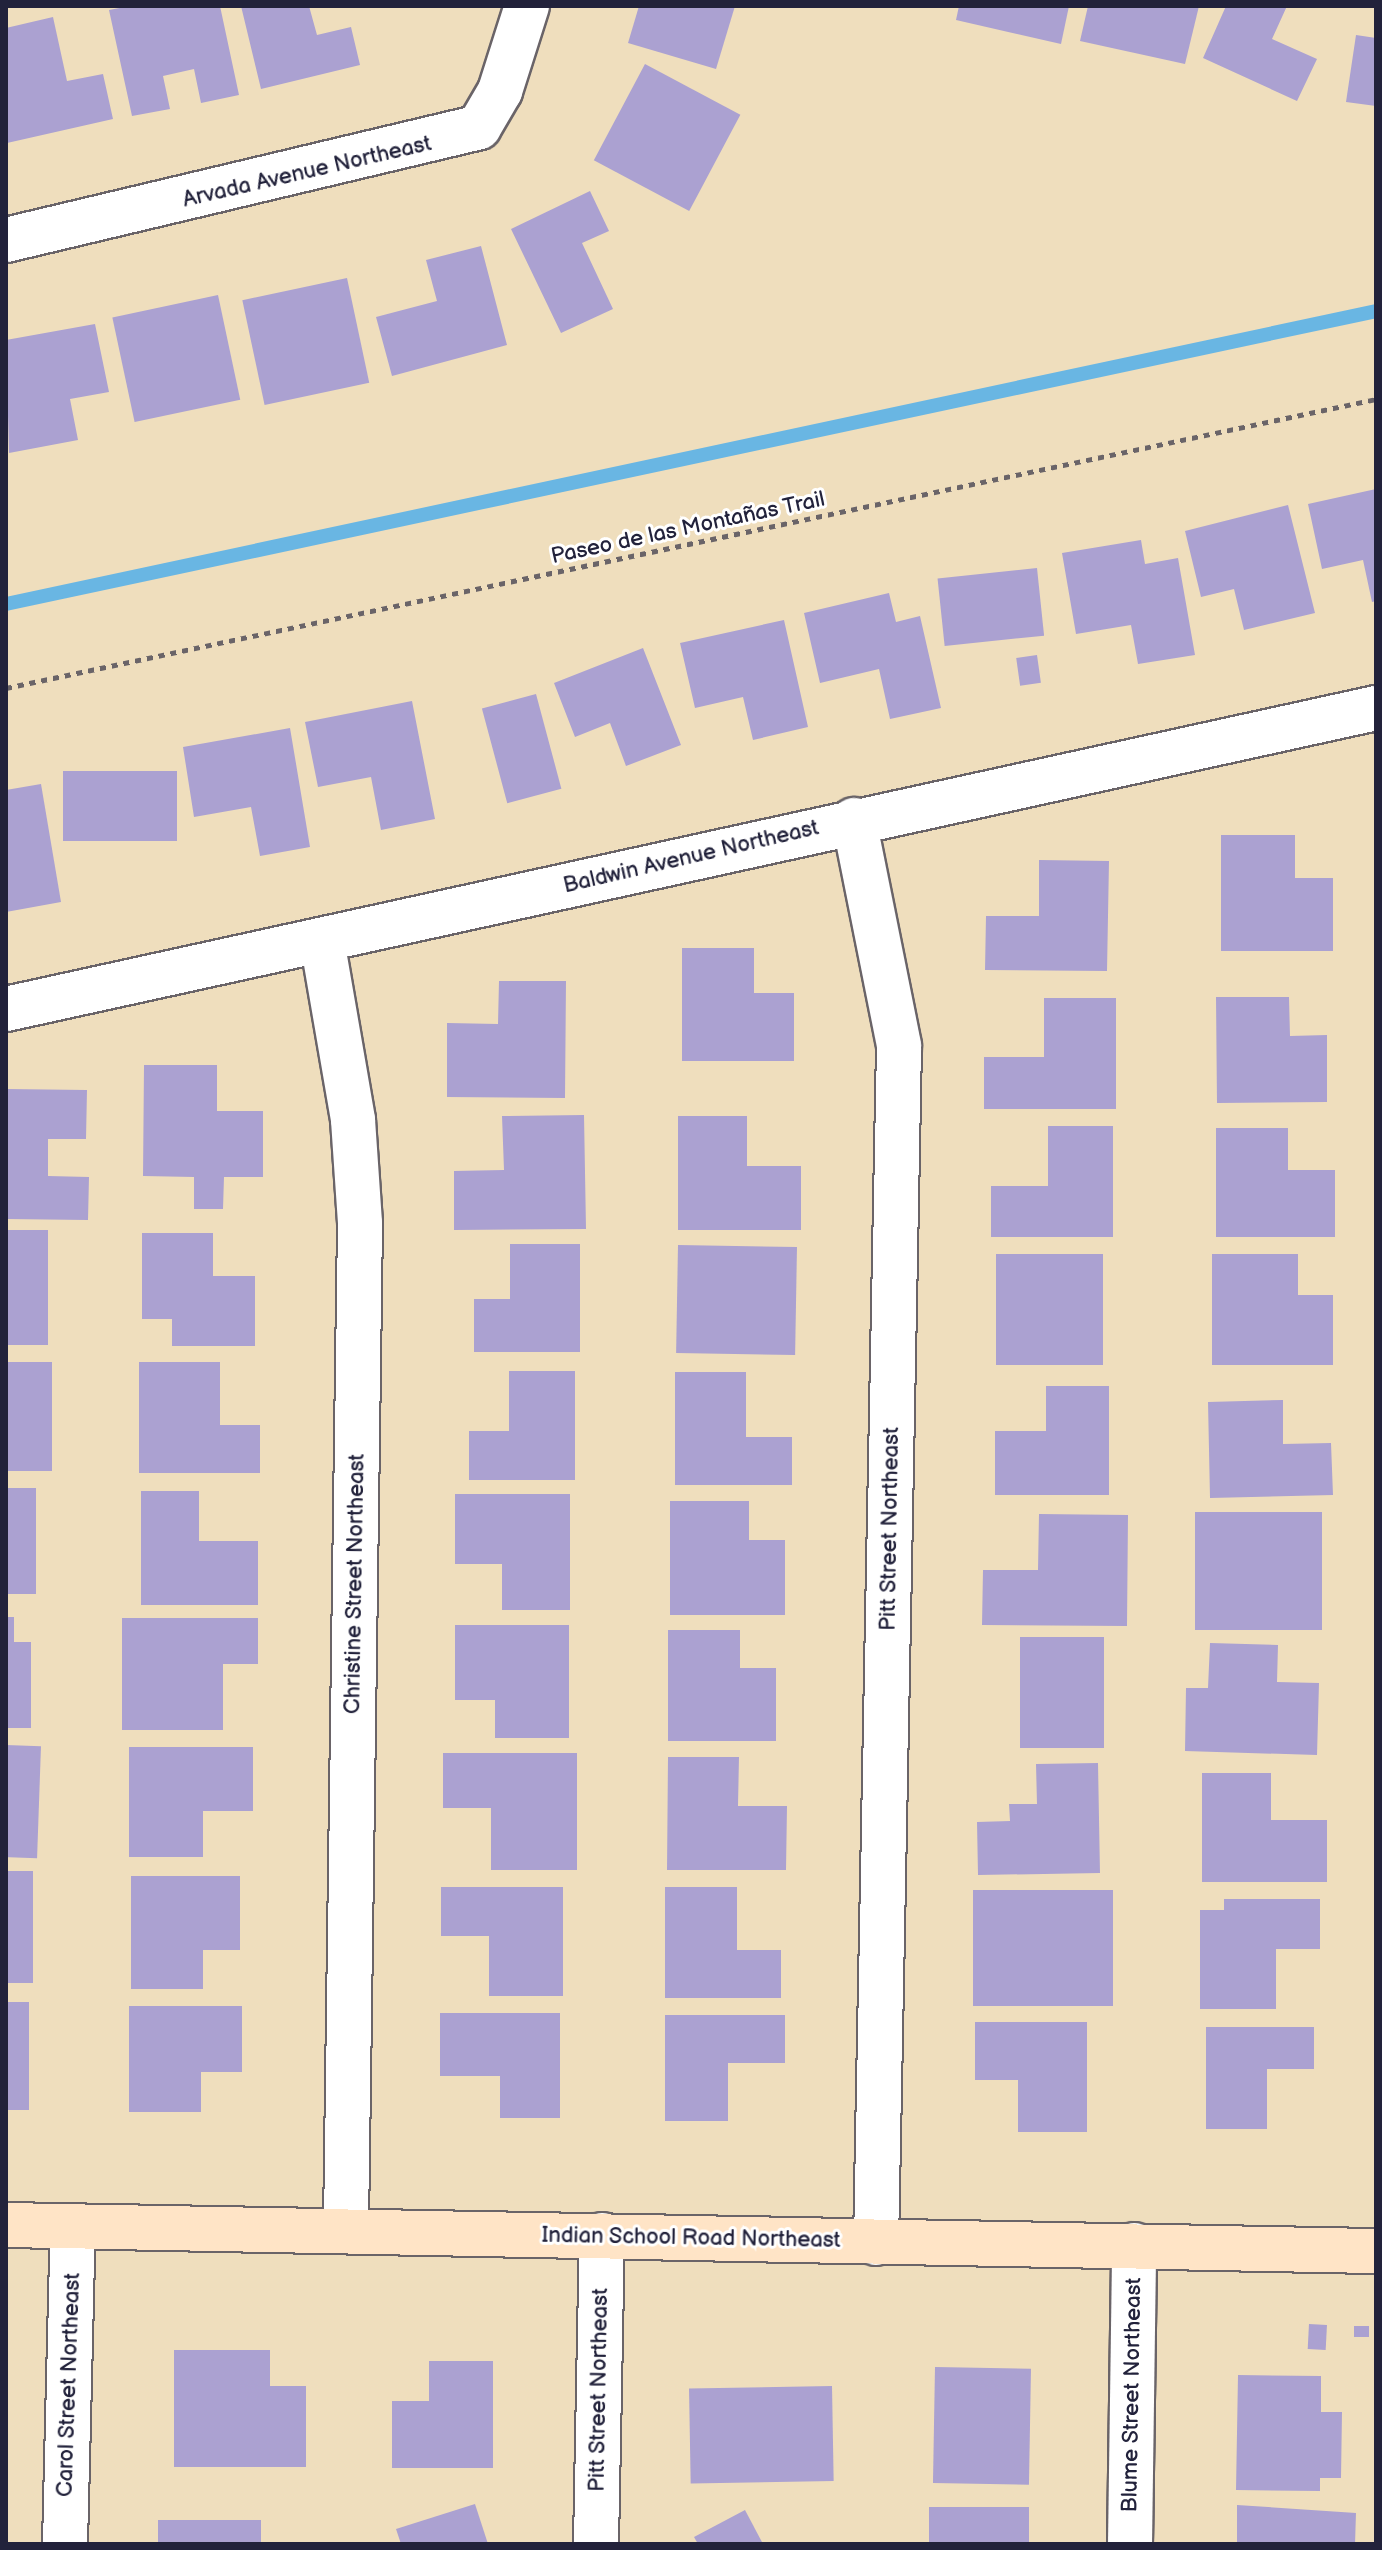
<!DOCTYPE html>
<html>
<head>
<meta charset="utf-8">
<style>
	body { margin:0 }
	#map { position:relative; width:1382px; height:2550px; overflow:hidden; background:#efdebd; font-family:"Balsamiq Sans",sans-serif }
	div>[style] { position:absolute }
	[style*='--x'] { left:calc(var(--x)*1px); top:calc(var(--y)*1px); width:calc(var(--w)*1px); rotate:calc(var(--a)*1deg) }
	.stream>* { height:14px; margin:-7px; padding:0 7px; transform-origin:7px; border-radius:7px; background:#69b6e3 }
	.building>* { inset:0; background:#aba1d1; transform-origin:0 0 }
	.path>* { height:5px; margin-top:-2.5px; transform-origin:0; background:repeating-linear-gradient(90deg,#6a6468 0 6px,transparent 0 12px) }
	.roads { filter:drop-shadow(2px 0 #6a6468) drop-shadow(-2px 0 #6a6468) drop-shadow(0 2px #6a6468) drop-shadow(0 -2px #6a6468) }
	.street>* { height:44px; margin:-22px; padding:0 22px; transform-origin:22px; border-radius:22px; background:#fff }
	.secondary>* { height:44px; margin:-22px; padding:0 22px; transform-origin:22px; border-radius:22px; background:#ffe4c6 }
	span { translate:-50% -50%; white-space:nowrap; text-align:center; line-height:1.15; -webkit-text-stroke:6px #fff; paint-order:stroke }
	.street-label { font-size:22px; color:#22223b }
	.frame { position:absolute; inset:0; border:8px solid #22223b; pointer-events:none }
</style>
</head>
<body>
<div id="map">
	<div class="stream">
		<i style="--x:6;--y:604;--w:1401;--a:-12.07"></i>
	</div>
	<div class="building">
		<i style="clip-path:polygon(130px 6px,220px 6px,239px 95px,201px 103px,194px 69px,163px 76px,170px 109px,132px 116px,109px 10px)"></i>
		<i style="clip-path:polygon(241px 6px,309px 6px,317px 35px,351px 27px,360px 65px,261px 89px)"></i>
		<i style="clip-path:polygon(639px 6px,735px 6px,716px 69px,628px 43px)"></i>
		<i style="clip-path:polygon(959px 6px,1069px 6px,1061px 44px,956px 20px)"></i>
		<i style="clip-path:polygon(1088px 6px,1199px 6px,1185px 64px,1080px 41px)"></i>
		<i style="clip-path:polygon(1226px 6px,1287px 6px,1272px 39px,1317px 59px,1297px 101px,1203px 58px)"></i>
		<i style="clip-path:polygon(53px 17px,67px 81px,103px 74px,113px 119px,7px 143px,6px 28px)"></i>
		<i style="clip-path:polygon(1356px 35px,1376px 38px,1376px 106px,1346px 102px)"></i>
		<i style="left:645px;top:64px;width:108px;height:109px;rotate:28deg"></i>
		<i style="clip-path:polygon(590px 191px,609px 231px,582px 243px,613px 309px,561px 333px,511px 229px)"></i>
		<i style="clip-path:polygon(481px 246px,507px 345px,392px 376px,376px 317px,437px 301px,426px 260px)"></i>
		<i style="left:347px;top:278px;width:107px;height:107px;rotate:78deg"></i>
		<i style="left:218px;top:295px;width:107px;height:108px;rotate:78deg"></i>
		<i style="clip-path:polygon(95px 324px,109px 392px,70px 399px,78px 440px,9px 453px,6px 340px)"></i>
		<i style="clip-path:polygon(1376px 489px,1376px 601px,1372px 602px,1363px 560px,1322px 569px,1308px 504px)"></i>
		<i style="clip-path:polygon(1288px 505px,1315px 613px,1244px 630px,1234px 589px,1201px 597px,1185px 531px)"></i>
		<i style="clip-path:polygon(1141px 540px,1145px 564px,1178px 558px,1195px 655px,1138px 664px,1131px 625px,1076px 634px,1062px 553px)"></i>
		<i style="left:1037px;top:568px;width:68px;height:100px;rotate:84deg"></i>
		<i style="clip-path:polygon(889px 593px,896px 622px,920px 616px,941px 708px,890px 719px,879px 669px,820px 683px,804px 613px)"></i>
		<i style="clip-path:polygon(784px 620px,808px 727px,753px 740px,743px 697px,695px 708px,680px 643px)"></i>
		<i style="clip-path:polygon(643px 648px,681px 745px,626px 766px,610px 723px,575px 737px,554px 683px)"></i>
		<i style="left:1037px;top:655px;width:28px;height:21px;rotate:82deg"></i>
		<i style="left:536px;top:694px;width:98px;height:56px;rotate:75deg"></i>
		<i style="clip-path:polygon(412px 701px,435px 819px,381px 830px,371px 777px,318px 787px,305px 722px)"></i>
		<i style="clip-path:polygon(290px 728px,310px 847px,260px 856px,251px 807px,194px 817px,183px 747px)"></i>
		<i style="left:63px;top:771px;width:114px;height:70px"></i>
		<i style="clip-path:polygon(41px 784px,61px 902px,6px 912px,6px 790px)"></i>
		<i style="clip-path:polygon(1221px 835px,1295px 835px,1295px 878px,1333px 878px,1333px 951px,1221px 951px)"></i>
		<i style="clip-path:polygon(1039px 860px,1109px 861px,1107px 971px,985px 970px,986px 916px,1039px 916px)"></i>
		<i style="clip-path:polygon(682px 948px,754px 948px,754px 993px,794px 993px,794px 1061px,682px 1061px)"></i>
		<i style="clip-path:polygon(499px 981px,566px 981px,565px 1098px,447px 1097px,447px 1023px,498px 1024px)"></i>
		<i style="clip-path:polygon(1216px 997px,1289px 997px,1290px 1036px,1327px 1035px,1327px 1102px,1217px 1103px)"></i>
		<i style="clip-path:polygon(1044px 998px,1116px 998px,1116px 1109px,984px 1109px,984px 1057px,1044px 1057px)"></i>
		<i style="clip-path:polygon(144px 1065px,217px 1065px,217px 1111px,263px 1111px,263px 1177px,224px 1177px,223px 1209px,194px 1209px,194px 1177px,143px 1176px)"></i>
		<i style="clip-path:polygon(6px 1089px,87px 1090px,86px 1139px,48px 1139px,48px 1176px,89px 1177px,88px 1220px,6px 1219px)"></i>
		<i style="clip-path:polygon(584px 1115px,586px 1229px,454px 1230px,454px 1171px,504px 1170px,502px 1116px)"></i>
		<i style="clip-path:polygon(678px 1116px,747px 1116px,747px 1166px,801px 1166px,801px 1230px,678px 1230px)"></i>
		<i style="clip-path:polygon(1048px 1126px,1113px 1126px,1113px 1237px,991px 1237px,991px 1186px,1048px 1186px)"></i>
		<i style="clip-path:polygon(1216px 1128px,1288px 1128px,1288px 1170px,1335px 1170px,1335px 1237px,1216px 1237px)"></i>
		<i style="left:6px;top:1230px;width:42px;height:115px"></i>
		<i style="clip-path:polygon(142px 1233px,213px 1233px,213px 1276px,255px 1276px,255px 1346px,172px 1346px,172px 1319px,142px 1319px)"></i>
		<i style="clip-path:polygon(510px 1244px,580px 1244px,580px 1352px,474px 1352px,474px 1299px,510px 1299px)"></i>
		<i style="left:678px;top:1245px;width:119px;height:108px;rotate:1deg"></i>
		<i style="left:996px;top:1254px;width:107px;height:111px"></i>
		<i style="clip-path:polygon(1212px 1254px,1298px 1254px,1298px 1295px,1333px 1295px,1333px 1365px,1212px 1365px)"></i>
		<i style="left:6px;top:1362px;width:46px;height:109px"></i>
		<i style="clip-path:polygon(139px 1362px,220px 1362px,220px 1425px,260px 1425px,260px 1473px,139px 1473px)"></i>
		<i style="clip-path:polygon(509px 1371px,575px 1371px,575px 1480px,469px 1480px,469px 1431px,509px 1431px)"></i>
		<i style="clip-path:polygon(675px 1372px,746px 1372px,746px 1437px,792px 1437px,792px 1485px,675px 1485px)"></i>
		<i style="clip-path:polygon(1046px 1386px,1109px 1386px,1109px 1495px,995px 1495px,995px 1431px,1046px 1431px)"></i>
		<i style="clip-path:polygon(1283px 1400px,1283px 1444px,1331px 1443px,1333px 1495px,1210px 1498px,1208px 1402px)"></i>
		<i style="left:6px;top:1488px;width:30px;height:106px"></i>
		<i style="clip-path:polygon(141px 1491px,199px 1491px,199px 1541px,258px 1541px,258px 1605px,141px 1605px)"></i>
		<i style="clip-path:polygon(455px 1494px,570px 1494px,570px 1610px,502px 1610px,502px 1564px,455px 1564px)"></i>
		<i style="clip-path:polygon(670px 1501px,749px 1501px,749px 1540px,785px 1540px,785px 1615px,670px 1615px)"></i>
		<i style="left:1195px;top:1512px;width:127px;height:118px"></i>
		<i style="clip-path:polygon(1039px 1514px,1128px 1515px,1127px 1626px,982px 1625px,983px 1570px,1038px 1570px)"></i>
		<i style="clip-path:polygon(6px 1617px,14px 1617px,14px 1642px,31px 1642px,31px 1728px,6px 1728px)"></i>
		<i style="clip-path:polygon(122px 1618px,258px 1618px,258px 1664px,223px 1664px,223px 1730px,122px 1730px)"></i>
		<i style="clip-path:polygon(455px 1625px,569px 1625px,569px 1738px,495px 1738px,495px 1700px,455px 1700px)"></i>
		<i style="clip-path:polygon(668px 1630px,740px 1630px,740px 1668px,776px 1668px,776px 1741px,668px 1741px)"></i>
		<i style="left:1020px;top:1637px;width:84px;height:111px"></i>
		<i style="clip-path:polygon(1210px 1643px,1278px 1645px,1277px 1682px,1319px 1683px,1317px 1755px,1185px 1751px,1186px 1688px,1208px 1688px)"></i>
		<i style="left:6px;top:1745px;width:35px;height:112px;rotate:2deg"></i>
		<i style="clip-path:polygon(129px 1747px,253px 1747px,253px 1811px,203px 1811px,203px 1857px,129px 1857px)"></i>
		<i style="clip-path:polygon(443px 1753px,577px 1753px,577px 1870px,491px 1870px,491px 1808px,443px 1808px)"></i>
		<i style="clip-path:polygon(668px 1757px,739px 1757px,738px 1806px,787px 1806px,786px 1870px,667px 1870px)"></i>
		<i style="clip-path:polygon(1098px 1763px,1100px 1873px,978px 1875px,977px 1822px,1010px 1821px,1009px 1804px,1037px 1804px,1036px 1764px)"></i>
		<i style="clip-path:polygon(1202px 1773px,1271px 1773px,1271px 1820px,1327px 1820px,1327px 1882px,1202px 1882px)"></i>
		<i style="left:6px;top:1871px;width:27px;height:112px"></i>
		<i style="clip-path:polygon(131px 1876px,240px 1876px,240px 1950px,203px 1950px,203px 1989px,131px 1989px)"></i>
		<i style="clip-path:polygon(441px 1887px,563px 1887px,563px 1996px,489px 1996px,489px 1936px,441px 1936px)"></i>
		<i style="clip-path:polygon(665px 1887px,737px 1887px,737px 1950px,781px 1950px,781px 1998px,665px 1998px)"></i>
		<i style="left:973px;top:1890px;width:140px;height:116px"></i>
		<i style="clip-path:polygon(1224px 1899px,1320px 1899px,1320px 1949px,1276px 1949px,1276px 2009px,1200px 2009px,1200px 1910px,1224px 1910px)"></i>
		<i style="left:6px;top:2002px;width:23px;height:108px"></i>
		<i style="clip-path:polygon(129px 2006px,242px 2006px,242px 2072px,201px 2072px,201px 2112px,129px 2112px)"></i>
		<i style="clip-path:polygon(440px 2013px,560px 2013px,560px 2118px,500px 2118px,500px 2076px,440px 2076px)"></i>
		<i style="clip-path:polygon(665px 2015px,785px 2015px,785px 2063px,728px 2063px,728px 2121px,665px 2121px)"></i>
		<i style="clip-path:polygon(975px 2022px,1087px 2022px,1087px 2132px,1018px 2132px,1018px 2080px,975px 2080px)"></i>
		<i style="clip-path:polygon(1206px 2027px,1314px 2027px,1314px 2069px,1267px 2069px,1267px 2129px,1206px 2129px)"></i>
		<i style="left:1309px;top:2324px;width:18px;height:25px;rotate:3deg"></i>
		<i style="left:1354px;top:2326px;width:15px;height:11px"></i>
		<i style="clip-path:polygon(174px 2350px,270px 2350px,270px 2386px,306px 2386px,306px 2467px,174px 2467px)"></i>
		<i style="clip-path:polygon(429px 2361px,493px 2361px,493px 2468px,392px 2468px,392px 2401px,429px 2401px)"></i>
		<i style="left:935px;top:2367px;width:96px;height:116px;rotate:1deg"></i>
		<i style="clip-path:polygon(1238px 2375px,1321px 2376px,1321px 2412px,1342px 2412px,1341px 2478px,1320px 2478px,1320px 2491px,1236px 2490px)"></i>
		<i style="left:832px;top:2386px;width:95px;height:143px;rotate:89deg"></i>
		<i style="clip-path:polygon(475px 2504px,488px 2544px,401px 2544px,396px 2529px)"></i>
		<i style="clip-path:polygon(1237px 2505px,1356px 2513px,1355px 2544px,1237px 2544px)"></i>
		<i style="left:929px;top:2507px;width:100px;height:37px"></i>
		<i style="clip-path:polygon(745px 2510px,763px 2544px,698px 2544px,694px 2537px)"></i>
		<i style="left:158px;top:2520px;width:103px;height:24px"></i>
	</div>
	<div class="path">
		<i style="--x:6;--y:688;--w:1400;--a:-11.91"></i>
	</div>
	<div class="roads">
		<div class="street">
			<i style="--x:6;--y:240;--w:486;--a:-13.4"></i>
			<i style="--x:479;--y:127;--w:42;--a:-59.7"></i>
			<i style="--x:500;--y:91;--w:89;--a:-72.4"></i>
			<i style="--x:854;--y:820;--w:230;--a:78.7"></i>
			<i style="--x:899;--y:1046;--w:1197;--a:91.1"></i>
			<i style="--x:322;--y:940;--w:183;--a:80.2"></i>
			<i style="--x:353;--y:1120;--w:103;--a:86.1"></i>
			<i style="--x:360;--y:1223;--w:1008;--a:90.8"></i>
			<i style="--x:6;--y:1009;--w:1403;--a:-12.39"></i>
			<i style="--x:65;--y:2544;--w:318;--a:-88.6"></i>
			<i style="--x:596;--y:2544;--w:309;--a:-88.9"></i>
			<i style="--x:1130;--y:2544;--w:299;--a:-89.2"></i>
		</div>
		<div class="secondary">
			<i style="--x:6;--y:2225;--w:1370;--a:1.09"></i>
		</div>
	</div>
	<div class="street-label">
		<span style="left:307px;top:172px;rotate:-13deg">Arvada Avenue Northeast</span>
		<span style="left:688px;top:528px;rotate:-12deg">Paseo de las Montañas Trail</span>
		<span style="left:691px;top:857px;rotate:-13deg">Baldwin Avenue Northeast</span>
		<span style="left:890px;top:1529px;rotate:-89deg">Pitt Street Northeast</span>
		<span style="left:355px;top:1584px;rotate:-89deg">Christine Street Northeast</span>
		<span style="left:691px;top:2238px;rotate:1deg">Indian School Road Northeast</span>
		<span style="left:69px;top:2385px;rotate:-88deg">Carol Street Northeast</span>
		<span style="left:599px;top:2390px;rotate:-89deg">Pitt Street Northeast</span>
		<span style="left:1132px;top:2395px;rotate:-89deg">Blume Street Northeast</span>
	</div>
	<div class="frame"></div>
</div>
</body>
</html>
